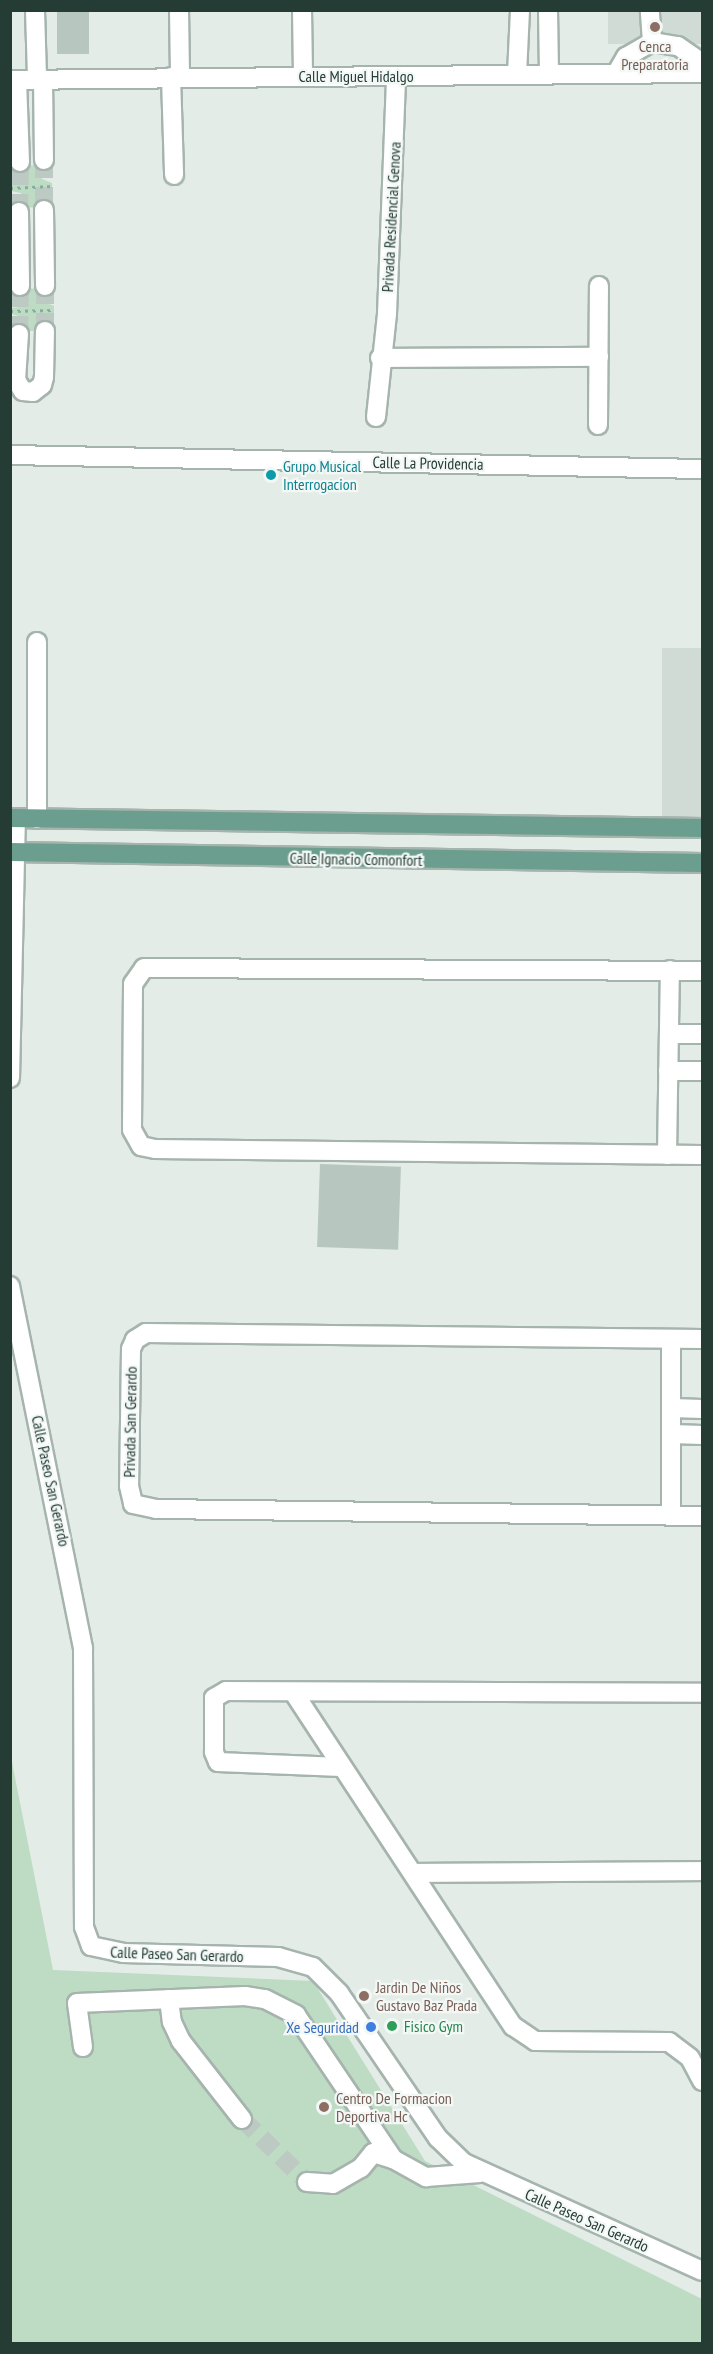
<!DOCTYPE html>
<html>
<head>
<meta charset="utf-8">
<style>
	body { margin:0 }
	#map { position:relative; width:713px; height:2354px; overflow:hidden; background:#e3ece7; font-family:"PT Sans Narrow",sans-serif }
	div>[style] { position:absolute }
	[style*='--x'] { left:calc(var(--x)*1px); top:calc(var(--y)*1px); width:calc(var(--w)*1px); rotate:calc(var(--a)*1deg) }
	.built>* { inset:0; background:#d1dbd6; transform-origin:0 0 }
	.green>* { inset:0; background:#bedbc4 }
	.building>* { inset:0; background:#b8c6c0; transform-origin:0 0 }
	.minor-tunnel>* { height:18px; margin-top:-9px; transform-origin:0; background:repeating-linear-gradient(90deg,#bdc9c3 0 18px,transparent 0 27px) }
	.roads { filter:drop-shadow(2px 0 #a6b4ae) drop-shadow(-2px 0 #a6b4ae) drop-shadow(0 2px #a6b4ae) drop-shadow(0 -2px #a6b4ae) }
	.minor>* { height:18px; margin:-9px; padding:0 9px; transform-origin:9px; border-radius:9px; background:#fff }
	.major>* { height:18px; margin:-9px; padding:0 9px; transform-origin:9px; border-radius:9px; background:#6b9e8e }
	.path-bridge>* { height:3px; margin-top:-1.5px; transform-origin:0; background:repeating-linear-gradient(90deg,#86ad9f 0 3px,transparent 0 7.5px) }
	.dots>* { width:16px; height:16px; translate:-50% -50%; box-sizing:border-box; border:3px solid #f3f8f6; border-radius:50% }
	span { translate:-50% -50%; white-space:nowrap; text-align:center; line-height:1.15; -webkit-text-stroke:4.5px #f3f8f6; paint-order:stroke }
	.education-label { font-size:16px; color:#785e54 }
	.left { translate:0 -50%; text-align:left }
	.street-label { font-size:16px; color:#243c34 }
	.culture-label { font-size:16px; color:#0d838f }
	.leisure-label { font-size:16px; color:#27864d }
	.shop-label { font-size:16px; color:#366cbe }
	.right { translate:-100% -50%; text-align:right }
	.frame { position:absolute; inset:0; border:12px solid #243c34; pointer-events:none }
</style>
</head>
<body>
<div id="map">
	<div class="built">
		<i style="left:608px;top:11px;width:94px;height:33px"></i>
		<i style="left:702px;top:648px;width:186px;height:40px;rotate:90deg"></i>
	</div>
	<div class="green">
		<i style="clip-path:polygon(52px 165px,43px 170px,42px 179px,52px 183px,52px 189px,41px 194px,41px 202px,51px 207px,11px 208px,21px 200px,21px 193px,11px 191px,11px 185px,18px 184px,21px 179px,21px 171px,11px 166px)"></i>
		<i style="clip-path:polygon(54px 288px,45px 293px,44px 302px,54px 306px,54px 313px,43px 318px,44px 325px,53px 331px,14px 331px,23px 324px,23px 317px,11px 314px,11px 308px,20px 307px,23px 302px,23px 295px,13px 289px)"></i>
		<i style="clip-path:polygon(10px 1752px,53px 1970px,313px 1981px,425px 2161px,702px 2299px,702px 2343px,11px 2343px)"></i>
	</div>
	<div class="building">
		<i style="left:57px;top:10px;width:32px;height:44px"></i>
		<i style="left:320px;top:1164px;width:81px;height:83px;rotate:2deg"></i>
	</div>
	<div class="minor-tunnel">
		<i style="--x:44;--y:160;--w:50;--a:90"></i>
		<i style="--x:19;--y:212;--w:50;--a:-88.9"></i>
		<i style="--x:45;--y:286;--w:45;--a:90"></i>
		<i style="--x:19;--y:334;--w:48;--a:-88.8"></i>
		<i style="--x:242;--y:2119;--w:91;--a:44.1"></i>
	</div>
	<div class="roads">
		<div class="minor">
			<i style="--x:35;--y:10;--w:69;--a:88.3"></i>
			<i style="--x:179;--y:10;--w:67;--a:89.1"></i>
			<i style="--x:302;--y:10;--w:66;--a:89.1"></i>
			<i style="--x:548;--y:10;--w:64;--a:89.1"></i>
			<i style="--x:652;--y:42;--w:26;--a:9"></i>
			<i style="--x:678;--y:46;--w:29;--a:35"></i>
			<i style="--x:517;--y:74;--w:64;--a:-87.3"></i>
			<i style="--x:616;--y:74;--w:20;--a:-60"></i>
			<i style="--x:626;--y:57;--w:30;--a:-30"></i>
			<i style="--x:652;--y:42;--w:32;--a:-94"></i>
			<i style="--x:171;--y:77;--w:98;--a:88.2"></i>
			<i style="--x:43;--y:79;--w:81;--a:89.3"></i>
			<i style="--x:10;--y:80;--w:692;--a:-0.58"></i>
			<i style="--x:17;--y:80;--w:82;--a:87.9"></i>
			<i style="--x:44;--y:210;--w:76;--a:89.2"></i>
			<i style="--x:19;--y:212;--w:74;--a:89.2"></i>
			<i style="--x:19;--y:334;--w:46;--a:93.7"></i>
			<i style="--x:16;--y:380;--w:13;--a:58"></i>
			<i style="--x:23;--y:391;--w:10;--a:6"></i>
			<i style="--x:33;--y:392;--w:11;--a:-38"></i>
			<i style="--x:42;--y:385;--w:8;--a:-76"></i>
			<i style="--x:44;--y:377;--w:46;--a:-88.8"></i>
			<i style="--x:380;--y:358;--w:219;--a:-0.3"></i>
			<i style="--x:376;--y:417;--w:104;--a:-83.9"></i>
			<i style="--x:387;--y:314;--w:238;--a:-87.8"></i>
			<i style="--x:598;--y:425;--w:139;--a:-89.6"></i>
			<i style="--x:10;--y:455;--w:692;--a:1.16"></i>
			<i style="--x:37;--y:819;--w:177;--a:-90"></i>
			<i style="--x:669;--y:1034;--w:33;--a:0"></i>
			<i style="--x:668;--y:1071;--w:34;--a:0"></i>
			<i style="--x:10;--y:1078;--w:259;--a:-88.7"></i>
			<i style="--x:667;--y:1155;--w:185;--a:-89.1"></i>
			<i style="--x:701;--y:1155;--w:546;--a:-179.37"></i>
			<i style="--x:155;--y:1149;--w:14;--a:-168"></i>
			<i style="--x:141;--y:1146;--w:18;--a:-119"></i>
			<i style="--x:132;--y:1130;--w:146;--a:-89.6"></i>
			<i style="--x:133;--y:984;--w:19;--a:-55"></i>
			<i style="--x:144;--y:968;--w:558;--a:0.31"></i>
			<i style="--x:10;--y:1286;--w:369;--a:78.6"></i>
			<i style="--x:83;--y:1648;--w:279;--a:89.8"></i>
			<i style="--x:84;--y:1927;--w:20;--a:70"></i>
			<i style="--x:91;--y:1946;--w:33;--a:12"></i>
			<i style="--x:123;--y:1953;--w:155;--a:1.5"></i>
			<i style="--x:278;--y:1957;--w:36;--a:16"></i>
			<i style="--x:313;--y:1967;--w:37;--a:45"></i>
			<i style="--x:339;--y:1993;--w:176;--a:55.7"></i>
			<i style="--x:438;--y:2138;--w:36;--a:44"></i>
			<i style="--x:464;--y:2163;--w:261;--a:24.4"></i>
			<i style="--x:671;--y:1339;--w:176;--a:90"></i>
			<i style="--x:702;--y:1339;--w:556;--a:-179.38"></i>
			<i style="--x:146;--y:1333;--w:13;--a:148"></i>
			<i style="--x:135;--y:1340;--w:10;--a:114"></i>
			<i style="--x:131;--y:1349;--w:137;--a:90.8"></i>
			<i style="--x:129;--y:1486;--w:18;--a:77"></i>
			<i style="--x:133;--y:1504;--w:24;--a:12"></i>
			<i style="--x:156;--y:1509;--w:546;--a:0.73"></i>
			<i style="--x:672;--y:1408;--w:30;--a:2"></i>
			<i style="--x:672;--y:1434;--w:30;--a:2"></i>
			<i style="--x:294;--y:1693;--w:399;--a:56.7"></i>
			<i style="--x:513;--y:2026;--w:27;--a:34"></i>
			<i style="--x:535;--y:2041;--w:134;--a:0.4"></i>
			<i style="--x:669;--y:2042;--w:26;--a:37"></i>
			<i style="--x:690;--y:2058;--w:26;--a:62"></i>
			<i style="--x:341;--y:1767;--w:123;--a:-177.7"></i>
			<i style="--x:218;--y:1762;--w:11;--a:-112"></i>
			<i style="--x:214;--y:1752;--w:54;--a:-90"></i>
			<i style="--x:214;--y:1698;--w:14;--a:-30"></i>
			<i style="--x:226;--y:1691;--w:476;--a:0.2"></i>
			<i style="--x:415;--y:1873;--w:287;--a:-0.4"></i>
			<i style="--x:169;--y:1999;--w:23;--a:83"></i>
			<i style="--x:172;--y:2022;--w:21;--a:65"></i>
			<i style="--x:181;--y:2041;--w:99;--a:52"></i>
			<i style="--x:83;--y:2047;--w:44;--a:-97.8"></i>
			<i style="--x:77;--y:2003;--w:168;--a:-2.4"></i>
			<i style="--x:245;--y:1996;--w:20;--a:9"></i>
			<i style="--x:265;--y:1999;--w:35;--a:27"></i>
			<i style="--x:296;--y:2015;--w:174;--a:56"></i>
			<i style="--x:393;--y:2159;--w:38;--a:29"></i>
			<i style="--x:426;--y:2177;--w:54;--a:-4.2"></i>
			<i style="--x:307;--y:2182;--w:26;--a:4"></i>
			<i style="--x:333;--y:2184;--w:32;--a:-30"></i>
			<i style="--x:361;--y:2168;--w:19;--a:-51"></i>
			<i style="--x:373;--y:2153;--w:21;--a:17"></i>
		</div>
		<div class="major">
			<i style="--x:10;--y:818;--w:692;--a:0.83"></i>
			<i style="--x:10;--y:852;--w:692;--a:0.91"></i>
		</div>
	</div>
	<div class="path-bridge">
		<i style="--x:10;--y:188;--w:42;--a:-2.7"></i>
		<i style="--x:10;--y:311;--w:44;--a:-1.3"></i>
	</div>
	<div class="dots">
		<i style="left:655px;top:27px;background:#8d6e63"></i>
		<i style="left:271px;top:475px;background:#0f9aa8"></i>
		<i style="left:364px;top:1996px;background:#8d6e63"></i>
		<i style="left:392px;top:2026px;background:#2e9e5b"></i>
		<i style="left:371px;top:2027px;background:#3f7fe0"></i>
		<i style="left:324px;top:2107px;background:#8d6e63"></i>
	</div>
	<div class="education-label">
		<span style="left:655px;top:55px">Cenca<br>Preparatoria</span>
		<span class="left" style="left:376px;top:1996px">Jardin De Niños<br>Gustavo Baz Prada</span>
		<span class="left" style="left:336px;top:2107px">Centro De Formacion<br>Deportiva Hc</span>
	</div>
	<div class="street-label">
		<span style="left:356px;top:76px">Calle Miguel Hidalgo</span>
		<span style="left:391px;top:217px;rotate:-87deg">Privada Residencial Genova</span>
		<span style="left:428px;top:463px;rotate:1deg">Calle La Providencia</span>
		<span style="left:356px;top:859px;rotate:1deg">Calle Ignacio Comonfort</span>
		<span style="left:130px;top:1422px;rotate:-89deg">Privada San Gerardo</span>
		<span style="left:51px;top:1481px;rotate:78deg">Calle Paseo San Gerardo</span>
		<span style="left:177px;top:1954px;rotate:2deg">Calle Paseo San Gerardo</span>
		<span style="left:587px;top:2220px;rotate:24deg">Calle Paseo San Gerardo</span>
	</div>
	<div class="culture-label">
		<span class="left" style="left:283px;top:475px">Grupo Musical<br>Interrogacion</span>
	</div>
	<div class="leisure-label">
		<span class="left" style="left:404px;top:2026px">Fisico Gym</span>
	</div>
	<div class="shop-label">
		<span class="right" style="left:359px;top:2027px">Xe Seguridad</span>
	</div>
	<div class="frame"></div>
</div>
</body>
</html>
